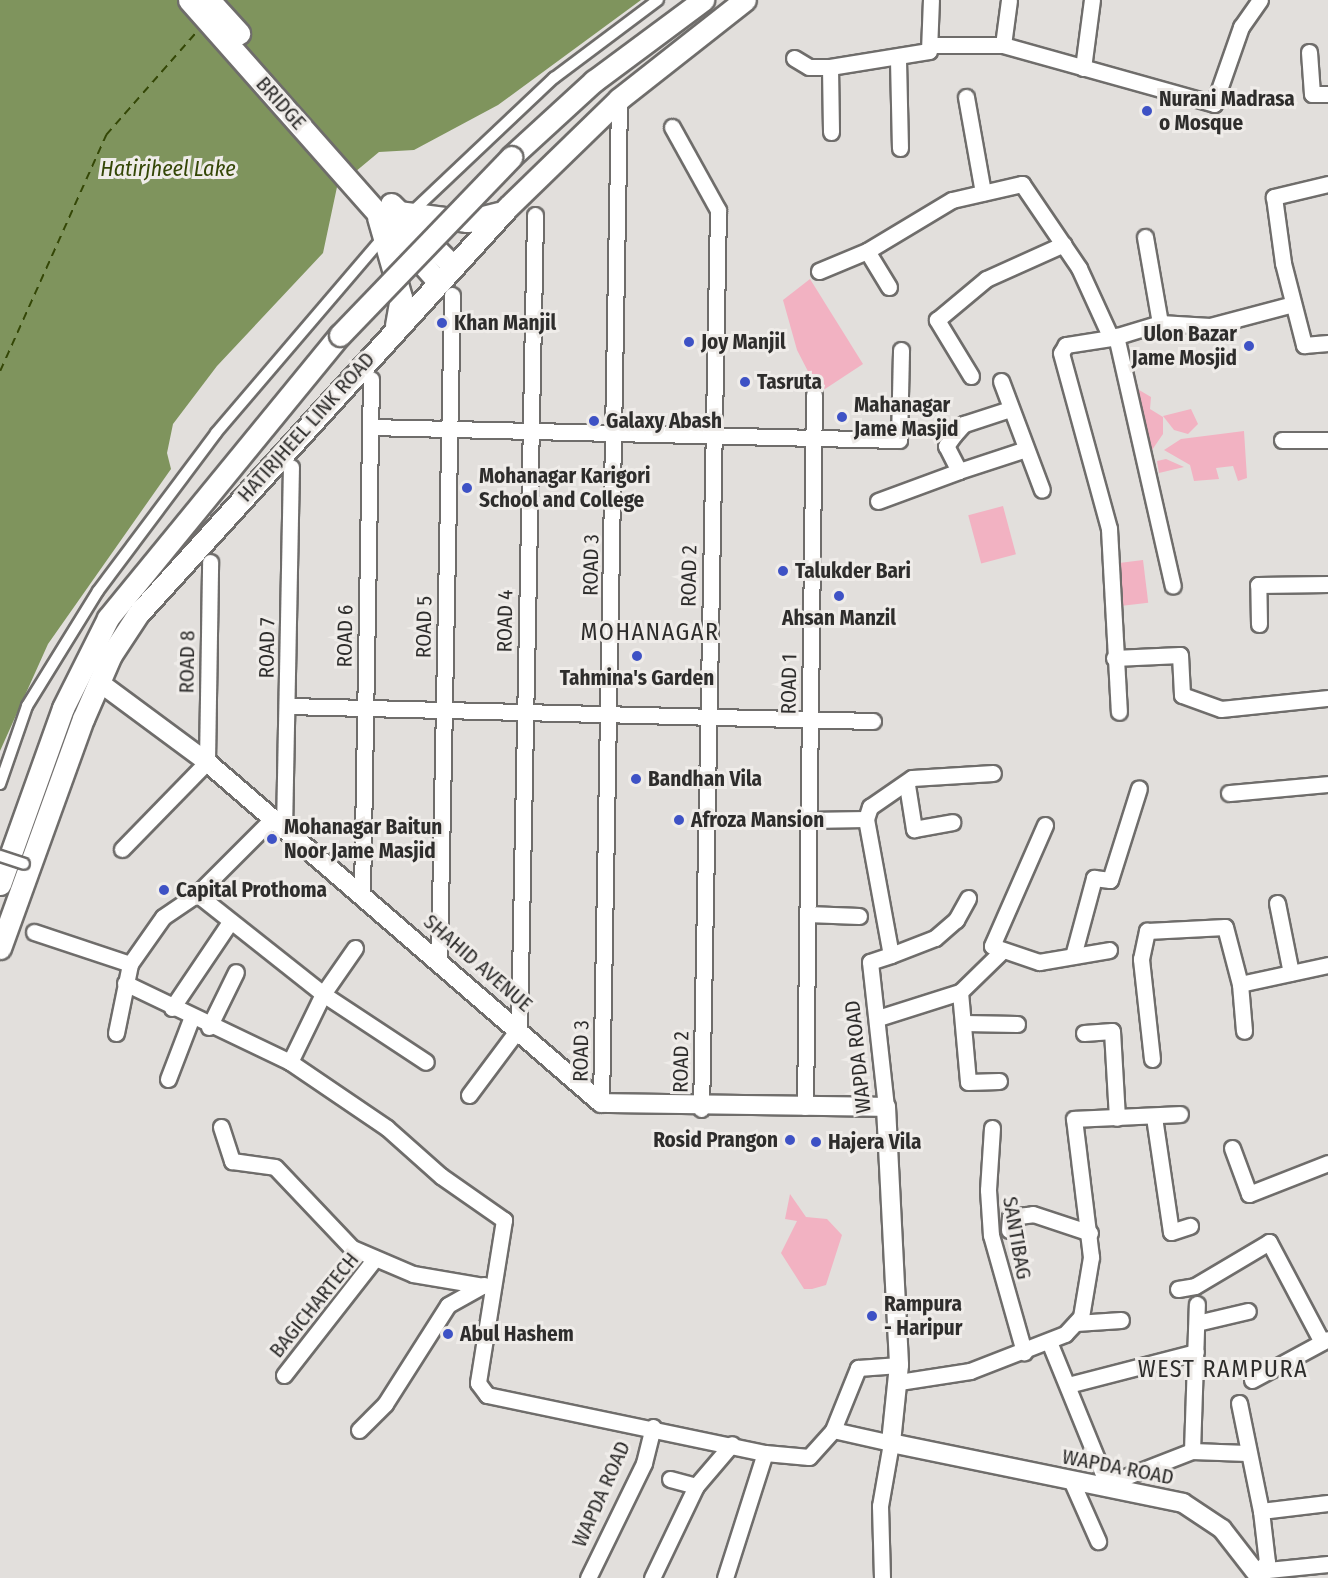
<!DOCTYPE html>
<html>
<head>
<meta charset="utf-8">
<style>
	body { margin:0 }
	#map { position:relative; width:1328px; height:1578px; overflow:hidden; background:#e2dfdc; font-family:"Fira Sans Condensed",sans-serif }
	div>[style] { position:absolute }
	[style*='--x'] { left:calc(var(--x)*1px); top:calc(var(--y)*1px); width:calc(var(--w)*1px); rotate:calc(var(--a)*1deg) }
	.green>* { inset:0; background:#f2b2c2; transform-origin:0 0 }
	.water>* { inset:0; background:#7f945d }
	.ferry>* { height:1.5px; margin-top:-0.75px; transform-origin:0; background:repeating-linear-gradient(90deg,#344706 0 8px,transparent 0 14px) }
	.roads { filter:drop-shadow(2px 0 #6f6d6b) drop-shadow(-2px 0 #6f6d6b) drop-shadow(0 2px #6f6d6b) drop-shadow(0 -2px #6f6d6b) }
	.pedestrian>* { height:10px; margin:-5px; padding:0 5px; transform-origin:5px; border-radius:5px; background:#fff }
	.minor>* { height:15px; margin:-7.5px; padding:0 7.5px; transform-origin:7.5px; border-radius:7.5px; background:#fff }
	.tertiary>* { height:18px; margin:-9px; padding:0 9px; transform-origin:9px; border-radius:9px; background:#fff }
	.secondary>* { height:21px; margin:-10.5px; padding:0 10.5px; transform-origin:10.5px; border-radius:10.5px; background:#fff }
	.bridges { filter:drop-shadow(2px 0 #6f6d6b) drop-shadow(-2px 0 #6f6d6b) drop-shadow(0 2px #6f6d6b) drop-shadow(0 -2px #6f6d6b) }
	.pedestrian-bridge>* { height:10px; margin:-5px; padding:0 5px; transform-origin:5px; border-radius:5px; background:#fff }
	.secondary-bridge>* { height:21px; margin:-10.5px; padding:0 10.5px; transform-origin:10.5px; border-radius:10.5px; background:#fff }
	.dots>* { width:16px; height:16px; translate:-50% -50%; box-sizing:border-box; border:3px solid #efece9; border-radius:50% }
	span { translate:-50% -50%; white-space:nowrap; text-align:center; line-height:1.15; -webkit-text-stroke:6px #efece9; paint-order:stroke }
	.poi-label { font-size:21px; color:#2e2d2c; font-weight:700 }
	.left { translate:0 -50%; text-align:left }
	.right { translate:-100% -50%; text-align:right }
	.street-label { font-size:21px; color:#2e2d2c }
	.water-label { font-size:22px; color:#344706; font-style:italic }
	.quarter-label { font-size:24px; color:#2e2d2c; letter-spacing:1.5px }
</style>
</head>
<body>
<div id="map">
	<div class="green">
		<i style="clip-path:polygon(810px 279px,863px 364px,825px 389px,814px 383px,797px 350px,783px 300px)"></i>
		<i style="clip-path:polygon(1129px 384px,1151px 397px,1150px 409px,1163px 417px,1163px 434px,1152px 450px,1147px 449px)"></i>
		<i style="clip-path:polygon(1191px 409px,1198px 424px,1188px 434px,1174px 430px,1163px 416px)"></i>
		<i style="clip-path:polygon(1244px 431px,1247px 478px,1238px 481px,1233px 466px,1216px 468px,1219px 479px,1194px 481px,1190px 465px,1164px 450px,1181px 439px)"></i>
		<i style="clip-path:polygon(1166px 459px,1184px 467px,1159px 473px,1157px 461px)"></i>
		<i style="left:1003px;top:506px;width:50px;height:36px;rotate:75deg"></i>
		<i style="left:1143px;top:560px;width:43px;height:28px;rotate:83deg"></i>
		<i style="clip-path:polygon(790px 1194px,806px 1217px,827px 1219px,842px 1235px,826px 1285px,812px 1289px,804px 1289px,781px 1253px,797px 1221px,785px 1219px)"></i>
	</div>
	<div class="water">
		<i style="clip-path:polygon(0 0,641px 0,498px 105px,414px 150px,379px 152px,337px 187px,323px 253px,217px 366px,173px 424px,167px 453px,171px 469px,48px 644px,0 751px)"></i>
	</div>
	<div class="ferry">
		<i style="--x:0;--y:371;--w:259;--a:-65.8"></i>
		<i style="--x:106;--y:135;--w:142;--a:-48.7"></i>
	</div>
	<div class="roads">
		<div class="pedestrian">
			<i style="--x:411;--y:213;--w:197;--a:-43.4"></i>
			<i style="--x:554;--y:78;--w:130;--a:-36.9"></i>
			<i style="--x:0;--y:784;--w:83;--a:-70.9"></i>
			<i style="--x:27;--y:706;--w:135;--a:-58.3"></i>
			<i style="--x:98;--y:591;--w:197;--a:-53.2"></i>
			<i style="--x:216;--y:433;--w:260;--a:-49.5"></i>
		</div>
		<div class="minor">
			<i style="--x:933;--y:45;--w:70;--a:0"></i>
			<i style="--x:1003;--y:45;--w:219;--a:15.6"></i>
			<i style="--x:1214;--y:104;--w:82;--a:-70.7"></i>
			<i style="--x:1241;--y:27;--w:33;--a:-55"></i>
			<i style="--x:1003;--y:45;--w:45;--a:-82.4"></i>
			<i style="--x:1309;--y:52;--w:42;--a:85.9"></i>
			<i style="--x:1312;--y:94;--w:16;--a:0"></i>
			<i style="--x:794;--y:58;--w:17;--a:31"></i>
			<i style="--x:809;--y:67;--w:21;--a:0"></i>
			<i style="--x:830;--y:67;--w:100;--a:-9.2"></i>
			<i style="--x:929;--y:51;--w:51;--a:-87.8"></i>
			<i style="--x:898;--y:60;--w:88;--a:88.7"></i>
			<i style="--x:830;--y:67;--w:65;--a:89.1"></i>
			<i style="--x:1083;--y:68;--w:69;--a:-82.5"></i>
			<i style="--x:966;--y:97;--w:97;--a:79.9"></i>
			<i style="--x:672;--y:127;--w:95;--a:61"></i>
			<i style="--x:718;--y:210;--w:899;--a:91.08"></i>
			<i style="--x:1328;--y:184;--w:56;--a:166.5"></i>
			<i style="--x:1274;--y:197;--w:67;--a:82.2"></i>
			<i style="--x:1283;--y:263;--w:85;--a:75.6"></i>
			<i style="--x:1304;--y:345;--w:24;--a:-5"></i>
			<i style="--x:1145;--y:237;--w:87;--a:80.1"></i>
			<i style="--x:819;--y:271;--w:52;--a:-22.6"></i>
			<i style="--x:889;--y:287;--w:42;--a:-121.4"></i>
			<i style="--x:867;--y:251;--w:99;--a:-31"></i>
			<i style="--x:952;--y:200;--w:72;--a:-12.9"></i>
			<i style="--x:1022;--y:184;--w:102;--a:55.8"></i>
			<i style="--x:1079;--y:268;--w:77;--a:65.4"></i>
			<i style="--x:1111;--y:338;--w:51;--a:-17"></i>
			<i style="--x:1160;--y:323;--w:50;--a:3.4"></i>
			<i style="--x:1210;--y:326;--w:86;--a:-14.8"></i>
			<i style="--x:1116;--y:336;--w:256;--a:77.2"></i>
			<i style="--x:1111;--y:338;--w:46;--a:171.2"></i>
			<i style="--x:1066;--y:345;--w:9;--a:122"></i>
			<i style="--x:1061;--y:353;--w:182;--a:74.7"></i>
			<i style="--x:1109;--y:529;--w:183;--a:86.9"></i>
			<i style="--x:971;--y:376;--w:66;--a:-121.3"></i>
			<i style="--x:937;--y:320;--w:64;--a:-39.9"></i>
			<i style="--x:986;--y:279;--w:85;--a:-24.2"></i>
			<i style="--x:1001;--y:381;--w:116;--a:69.4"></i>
			<i style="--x:370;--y:427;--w:529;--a:1.41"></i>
			<i style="--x:899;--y:440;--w:90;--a:-88.7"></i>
			<i style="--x:1282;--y:440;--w:46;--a:0"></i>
			<i style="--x:959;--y:471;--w:67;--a:-18.2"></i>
			<i style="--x:878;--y:501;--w:86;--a:-20.3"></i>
			<i style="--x:959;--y:471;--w:28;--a:-117"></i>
			<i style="--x:946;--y:446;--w:14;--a:-54"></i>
			<i style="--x:954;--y:435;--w:15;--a:-48"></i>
			<i style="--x:964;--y:424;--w:48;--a:-18.1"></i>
			<i style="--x:1259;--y:624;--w:39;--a:-91"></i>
			<i style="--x:1258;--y:585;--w:70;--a:-0.8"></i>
			<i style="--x:1114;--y:658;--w:66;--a:-2.6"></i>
			<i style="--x:1180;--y:655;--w:40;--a:87.1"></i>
			<i style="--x:1182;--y:695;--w:41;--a:19.7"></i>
			<i style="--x:1221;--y:709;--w:108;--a:-5.9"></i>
			<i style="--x:288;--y:706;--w:585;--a:1.47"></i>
			<i style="--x:907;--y:785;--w:45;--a:81"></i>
			<i style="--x:914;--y:829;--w:39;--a:-10"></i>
			<i style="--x:1229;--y:793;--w:99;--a:-5.2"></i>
			<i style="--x:866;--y:819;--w:13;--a:-72"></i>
			<i style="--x:870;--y:807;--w:51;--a:-34.6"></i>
			<i style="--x:912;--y:778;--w:81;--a:-3.5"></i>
			<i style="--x:808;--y:820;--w:58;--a:-1"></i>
			<i style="--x:866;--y:819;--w:138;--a:79.6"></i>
			<i style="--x:891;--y:955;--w:22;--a:162"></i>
			<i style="--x:870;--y:962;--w:146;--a:83.7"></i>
			<i style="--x:1045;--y:825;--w:132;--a:113.7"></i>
			<i style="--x:992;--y:946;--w:50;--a:18.8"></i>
			<i style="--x:1039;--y:962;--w:71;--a:-9.7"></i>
			<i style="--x:284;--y:830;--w:363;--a:-88.9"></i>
			<i style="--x:122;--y:849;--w:122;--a:-45.7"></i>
			<i style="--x:207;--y:762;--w:200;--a:-89.1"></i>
			<i style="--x:197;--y:894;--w:161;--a:38.4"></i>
			<i style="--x:323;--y:994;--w:123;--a:33.4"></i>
			<i style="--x:362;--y:894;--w:515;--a:-89"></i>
			<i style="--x:1277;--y:903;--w:71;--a:78.7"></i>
			<i style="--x:807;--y:914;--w:52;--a:2.2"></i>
			<i style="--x:34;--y:932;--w:101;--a:18.4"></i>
			<i style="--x:891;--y:955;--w:47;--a:-21.1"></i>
			<i style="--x:935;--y:938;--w:28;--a:-41"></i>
			<i style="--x:956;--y:920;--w:25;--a:-61"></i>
			<i style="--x:1073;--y:956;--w:81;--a:-74.9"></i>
			<i style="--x:1094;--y:878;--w:16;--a:7"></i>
			<i style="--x:1110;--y:880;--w:96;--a:-72.5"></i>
			<i style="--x:439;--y:959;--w:664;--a:-88.88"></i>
			<i style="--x:125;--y:983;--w:183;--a:25.6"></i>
			<i style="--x:290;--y:1062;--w:117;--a:34.2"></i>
			<i style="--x:387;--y:1128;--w:72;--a:41.6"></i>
			<i style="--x:441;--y:1176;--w:77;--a:34.9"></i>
			<i style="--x:504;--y:1220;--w:165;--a:99.1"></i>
			<i style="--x:478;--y:1383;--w:15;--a:53"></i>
			<i style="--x:487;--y:1395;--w:284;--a:11.8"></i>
			<i style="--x:765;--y:1453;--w:44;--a:5.2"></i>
			<i style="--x:809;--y:1457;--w:36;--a:-48"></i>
			<i style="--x:833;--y:1430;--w:67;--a:-68"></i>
			<i style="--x:858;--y:1368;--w:41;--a:-4.2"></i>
			<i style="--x:1240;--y:984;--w:47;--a:85.1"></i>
			<i style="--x:960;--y:992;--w:90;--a:84.9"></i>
			<i style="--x:968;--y:1082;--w:31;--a:-2"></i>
			<i style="--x:172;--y:1008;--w:104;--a:-56"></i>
			<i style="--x:878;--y:1018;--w:86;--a:-17.6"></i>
			<i style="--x:960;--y:992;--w:56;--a:-44.3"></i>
			<i style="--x:964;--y:1023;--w:53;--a:1.1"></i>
			<i style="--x:209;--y:1027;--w:61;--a:-63.9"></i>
			<i style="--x:116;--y:1033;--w:70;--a:-78.5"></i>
			<i style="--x:130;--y:964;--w:57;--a:-54.9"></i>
			<i style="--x:163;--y:917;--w:41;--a:-34.1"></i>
			<i style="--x:197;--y:894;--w:105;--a:-45"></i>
			<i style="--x:1084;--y:1033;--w:28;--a:-4"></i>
			<i style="--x:1112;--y:1031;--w:87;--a:86.7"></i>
			<i style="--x:1152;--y:1059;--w:101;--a:-96.3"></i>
			<i style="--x:1141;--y:959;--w:29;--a:-78"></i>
			<i style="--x:1147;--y:931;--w:78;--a:-2.9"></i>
			<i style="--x:1225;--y:927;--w:59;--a:75.3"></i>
			<i style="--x:1240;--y:984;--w:90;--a:-12.2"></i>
			<i style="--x:290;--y:1062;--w:76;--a:-64.1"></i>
			<i style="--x:323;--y:994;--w:56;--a:-55.2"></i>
			<i style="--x:168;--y:1079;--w:64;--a:-69"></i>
			<i style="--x:469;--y:1095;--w:84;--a:-53.3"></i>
			<i style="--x:519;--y:1028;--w:813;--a:-88.87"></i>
			<i style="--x:601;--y:1103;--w:1004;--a:-88.97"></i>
			<i style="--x:805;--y:1107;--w:712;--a:-89.28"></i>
			<i style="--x:1154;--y:1117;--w:116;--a:81.6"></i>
			<i style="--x:1171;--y:1232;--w:20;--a:-18"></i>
			<i style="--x:221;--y:1127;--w:36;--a:72"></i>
			<i style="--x:232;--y:1161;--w:43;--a:7.9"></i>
			<i style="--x:275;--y:1167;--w:112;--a:46.5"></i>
			<i style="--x:352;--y:1248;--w:66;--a:23.1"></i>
			<i style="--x:413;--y:1274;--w:71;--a:9.7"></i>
			<i style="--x:992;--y:1128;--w:62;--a:93.7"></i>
			<i style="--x:988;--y:1190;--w:45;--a:86.2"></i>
			<i style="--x:991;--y:1235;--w:122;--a:74.2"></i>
			<i style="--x:1232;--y:1148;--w:49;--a:69.7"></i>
			<i style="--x:1249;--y:1194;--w:85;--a:-21.4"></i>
			<i style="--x:1009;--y:1230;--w:13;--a:-86"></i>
			<i style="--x:1010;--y:1217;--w:23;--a:-7"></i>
			<i style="--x:1033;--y:1214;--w:60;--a:18.4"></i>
			<i style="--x:1178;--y:1289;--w:17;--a:-10"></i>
			<i style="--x:1195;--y:1286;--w:86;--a:-30.7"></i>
			<i style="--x:1269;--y:1242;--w:113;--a:62.1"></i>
			<i style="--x:1201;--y:1322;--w:48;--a:-13.2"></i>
			<i style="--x:1076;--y:1323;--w:45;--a:-3.8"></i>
			<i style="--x:1050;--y:1344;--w:151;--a:67.8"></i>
			<i style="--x:1107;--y:1484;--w:91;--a:-21.2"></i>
			<i style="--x:1192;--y:1451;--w:55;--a:2.1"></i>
			<i style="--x:284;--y:1375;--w:145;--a:-52"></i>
			<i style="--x:1252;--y:1380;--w:86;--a:-28.3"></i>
			<i style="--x:899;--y:1382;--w:72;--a:-8.8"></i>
			<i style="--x:970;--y:1371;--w:102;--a:-21.3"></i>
			<i style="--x:1065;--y:1334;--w:23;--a:-47"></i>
			<i style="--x:1081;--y:1317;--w:61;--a:-80.5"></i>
			<i style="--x:1091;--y:1257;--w:139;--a:-97"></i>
			<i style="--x:1074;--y:1119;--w:106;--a:-2.7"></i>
			<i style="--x:1068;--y:1385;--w:132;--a:-14.5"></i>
			<i style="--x:1239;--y:1403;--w:110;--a:78.5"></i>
			<i style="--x:1261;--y:1511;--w:51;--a:83.3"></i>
			<i style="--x:1267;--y:1562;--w:13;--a:135"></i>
			<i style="--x:359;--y:1430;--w:37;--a:-45"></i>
			<i style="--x:385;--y:1404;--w:117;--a:-57.5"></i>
			<i style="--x:448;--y:1305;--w:41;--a:-29.1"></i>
			<i style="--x:833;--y:1430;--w:59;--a:12.6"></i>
			<i style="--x:891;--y:1443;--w:64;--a:99.9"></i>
			<i style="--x:880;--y:1506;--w:72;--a:88.4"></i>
			<i style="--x:1192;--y:1451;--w:147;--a:-88.1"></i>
			<i style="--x:670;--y:1479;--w:27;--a:15"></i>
			<i style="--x:1071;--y:1480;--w:67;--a:66.1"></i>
			<i style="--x:1261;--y:1511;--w:67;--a:-6.8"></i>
			<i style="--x:1258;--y:1571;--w:70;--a:-5.7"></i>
			<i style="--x:588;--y:1578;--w:128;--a:-64"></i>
			<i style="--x:644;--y:1463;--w:37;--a:-76"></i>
			<i style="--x:652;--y:1578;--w:102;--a:-64.4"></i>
			<i style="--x:696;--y:1486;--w:55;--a:-49.4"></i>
			<i style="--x:725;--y:1578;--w:131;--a:-72.3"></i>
		</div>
		<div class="tertiary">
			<i style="--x:99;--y:682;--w:134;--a:36.5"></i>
			<i style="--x:207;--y:762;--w:521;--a:40.88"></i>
			<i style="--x:601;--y:1103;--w:285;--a:0.8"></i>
			<i style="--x:886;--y:1107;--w:258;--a:87.1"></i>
			<i style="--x:899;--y:1365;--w:78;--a:95.9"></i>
			<i style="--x:891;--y:1443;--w:298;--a:11.6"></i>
			<i style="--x:1183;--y:1503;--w:47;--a:33.7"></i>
			<i style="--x:1222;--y:1529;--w:62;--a:52.2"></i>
		</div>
		<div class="secondary">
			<i style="--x:189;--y:0;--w:374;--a:48.5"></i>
			<i style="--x:209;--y:0;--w:45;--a:47.7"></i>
			<i style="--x:511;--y:157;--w:113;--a:-42.5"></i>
			<i style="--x:594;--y:81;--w:136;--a:-36.6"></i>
			<i style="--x:391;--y:204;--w:86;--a:45"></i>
			<i style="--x:398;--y:212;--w:70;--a:7.4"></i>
			<i style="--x:467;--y:221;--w:33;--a:-14"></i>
			<i style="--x:378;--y:217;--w:83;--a:74"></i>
			<i style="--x:401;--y:297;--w:29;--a:100"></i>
			<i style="--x:0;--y:884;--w:187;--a:-70.3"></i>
			<i style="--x:63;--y:708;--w:101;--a:-63.4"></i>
			<i style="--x:108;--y:618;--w:366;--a:-50.7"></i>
			<i style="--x:0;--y:948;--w:244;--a:-70.1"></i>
			<i style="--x:83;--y:719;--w:70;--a:-66.4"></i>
			<i style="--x:111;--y:655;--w:49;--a:-56.6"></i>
			<i style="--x:138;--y:614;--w:549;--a:-47.73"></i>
			<i style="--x:507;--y:208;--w:156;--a:-44.2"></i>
			<i style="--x:619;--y:99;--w:160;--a:-38.2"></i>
		</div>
	</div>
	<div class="bridges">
		<div class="pedestrian-bridge">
			<i style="--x:0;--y:856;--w:25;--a:18"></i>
		</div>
		<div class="secondary-bridge">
			<i style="--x:340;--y:335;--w:247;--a:-46.1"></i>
		</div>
	</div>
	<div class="dots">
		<i style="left:1147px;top:111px;background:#3e52c5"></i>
		<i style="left:442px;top:323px;background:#3e52c5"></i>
		<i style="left:689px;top:342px;background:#3e52c5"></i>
		<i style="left:1249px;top:346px;background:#3e52c5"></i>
		<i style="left:745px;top:382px;background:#3e52c5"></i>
		<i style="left:842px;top:417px;background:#3e52c5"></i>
		<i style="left:594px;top:421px;background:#3e52c5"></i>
		<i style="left:467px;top:488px;background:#3e52c5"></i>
		<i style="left:783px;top:571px;background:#3e52c5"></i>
		<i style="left:839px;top:596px;background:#3e52c5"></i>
		<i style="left:637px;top:656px;background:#3e52c5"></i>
		<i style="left:636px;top:779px;background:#3e52c5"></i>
		<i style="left:679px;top:820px;background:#3e52c5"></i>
		<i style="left:272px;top:839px;background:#3e52c5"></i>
		<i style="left:164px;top:890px;background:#3e52c5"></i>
		<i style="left:790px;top:1140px;background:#3e52c5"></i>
		<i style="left:816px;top:1142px;background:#3e52c5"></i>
		<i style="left:872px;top:1316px;background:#3e52c5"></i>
		<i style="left:448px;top:1334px;background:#3e52c5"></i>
	</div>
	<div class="poi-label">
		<span class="left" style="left:1159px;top:111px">Nurani Madrasa<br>o Mosque</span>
		<span class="left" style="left:454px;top:323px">Khan Manjil</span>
		<span class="right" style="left:1237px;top:346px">Ulon Bazar<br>Jame Mosjid</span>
		<span class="left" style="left:701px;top:342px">Joy Manjil</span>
		<span class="left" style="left:757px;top:382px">Tasruta</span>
		<span class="left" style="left:854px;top:417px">Mahanagar<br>Jame Masjid</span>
		<span class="left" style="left:606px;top:421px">Galaxy Abash</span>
		<span class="left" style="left:479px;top:488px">Mohanagar Karigori<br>School and College</span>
		<span class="left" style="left:795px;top:571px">Talukder Bari</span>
		<span style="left:839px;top:618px">Ahsan Manzil</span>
		<span style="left:637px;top:678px">Tahmina's Garden</span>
		<span class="left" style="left:648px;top:779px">Bandhan Vila</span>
		<span class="left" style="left:691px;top:820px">Afroza Mansion</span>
		<span class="left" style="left:284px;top:839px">Mohanagar Baitun<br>Noor Jame Masjid</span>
		<span class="left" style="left:176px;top:890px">Capital Prothoma</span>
		<span class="right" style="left:778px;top:1140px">Rosid Prangon</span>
		<span class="left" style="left:828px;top:1142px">Hajera Vila</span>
		<span class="left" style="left:884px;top:1316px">Rampura<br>- Haripur</span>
		<span class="left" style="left:460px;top:1334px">Abul Hashem</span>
	</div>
	<div class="street-label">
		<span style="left:281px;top:103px;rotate:48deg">BRIDGE</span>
		<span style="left:306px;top:427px;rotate:-48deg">HATIRJHEEL LINK ROAD</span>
		<span style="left:591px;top:565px;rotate:-89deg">ROAD 3</span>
		<span style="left:689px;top:576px;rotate:-89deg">ROAD 2</span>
		<span style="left:505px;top:621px;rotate:-89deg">ROAD 4</span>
		<span style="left:424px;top:627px;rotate:-89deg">ROAD 5</span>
		<span style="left:345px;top:636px;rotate:-89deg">ROAD 6</span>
		<span style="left:267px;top:648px;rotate:-89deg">ROAD 7</span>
		<span style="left:187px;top:662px;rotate:-89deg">ROAD 8</span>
		<span style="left:789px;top:684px;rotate:-89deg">ROAD 1</span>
		<span style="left:478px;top:963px;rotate:41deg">SHAHID AVENUE</span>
		<span style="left:581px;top:1051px;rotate:-89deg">ROAD 3</span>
		<span style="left:858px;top:1057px;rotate:-96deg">WAPDA ROAD</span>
		<span style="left:681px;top:1062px;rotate:-89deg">ROAD 2</span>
		<span style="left:1017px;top:1238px;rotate:80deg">SANTIBAG</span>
		<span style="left:314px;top:1305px;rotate:-51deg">BAGICHARTECH</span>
		<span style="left:1118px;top:1467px;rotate:11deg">WAPDA ROAD</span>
		<span style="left:601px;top:1494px;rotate:-66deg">WAPDA ROAD</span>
	</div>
	<div class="water-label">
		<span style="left:168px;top:169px">Hatirjheel Lake</span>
	</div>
	<div class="quarter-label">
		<span style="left:650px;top:633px">MOHANAGAR</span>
		<span style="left:1223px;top:1370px">WEST RAMPURA</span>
	</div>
</div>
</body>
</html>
